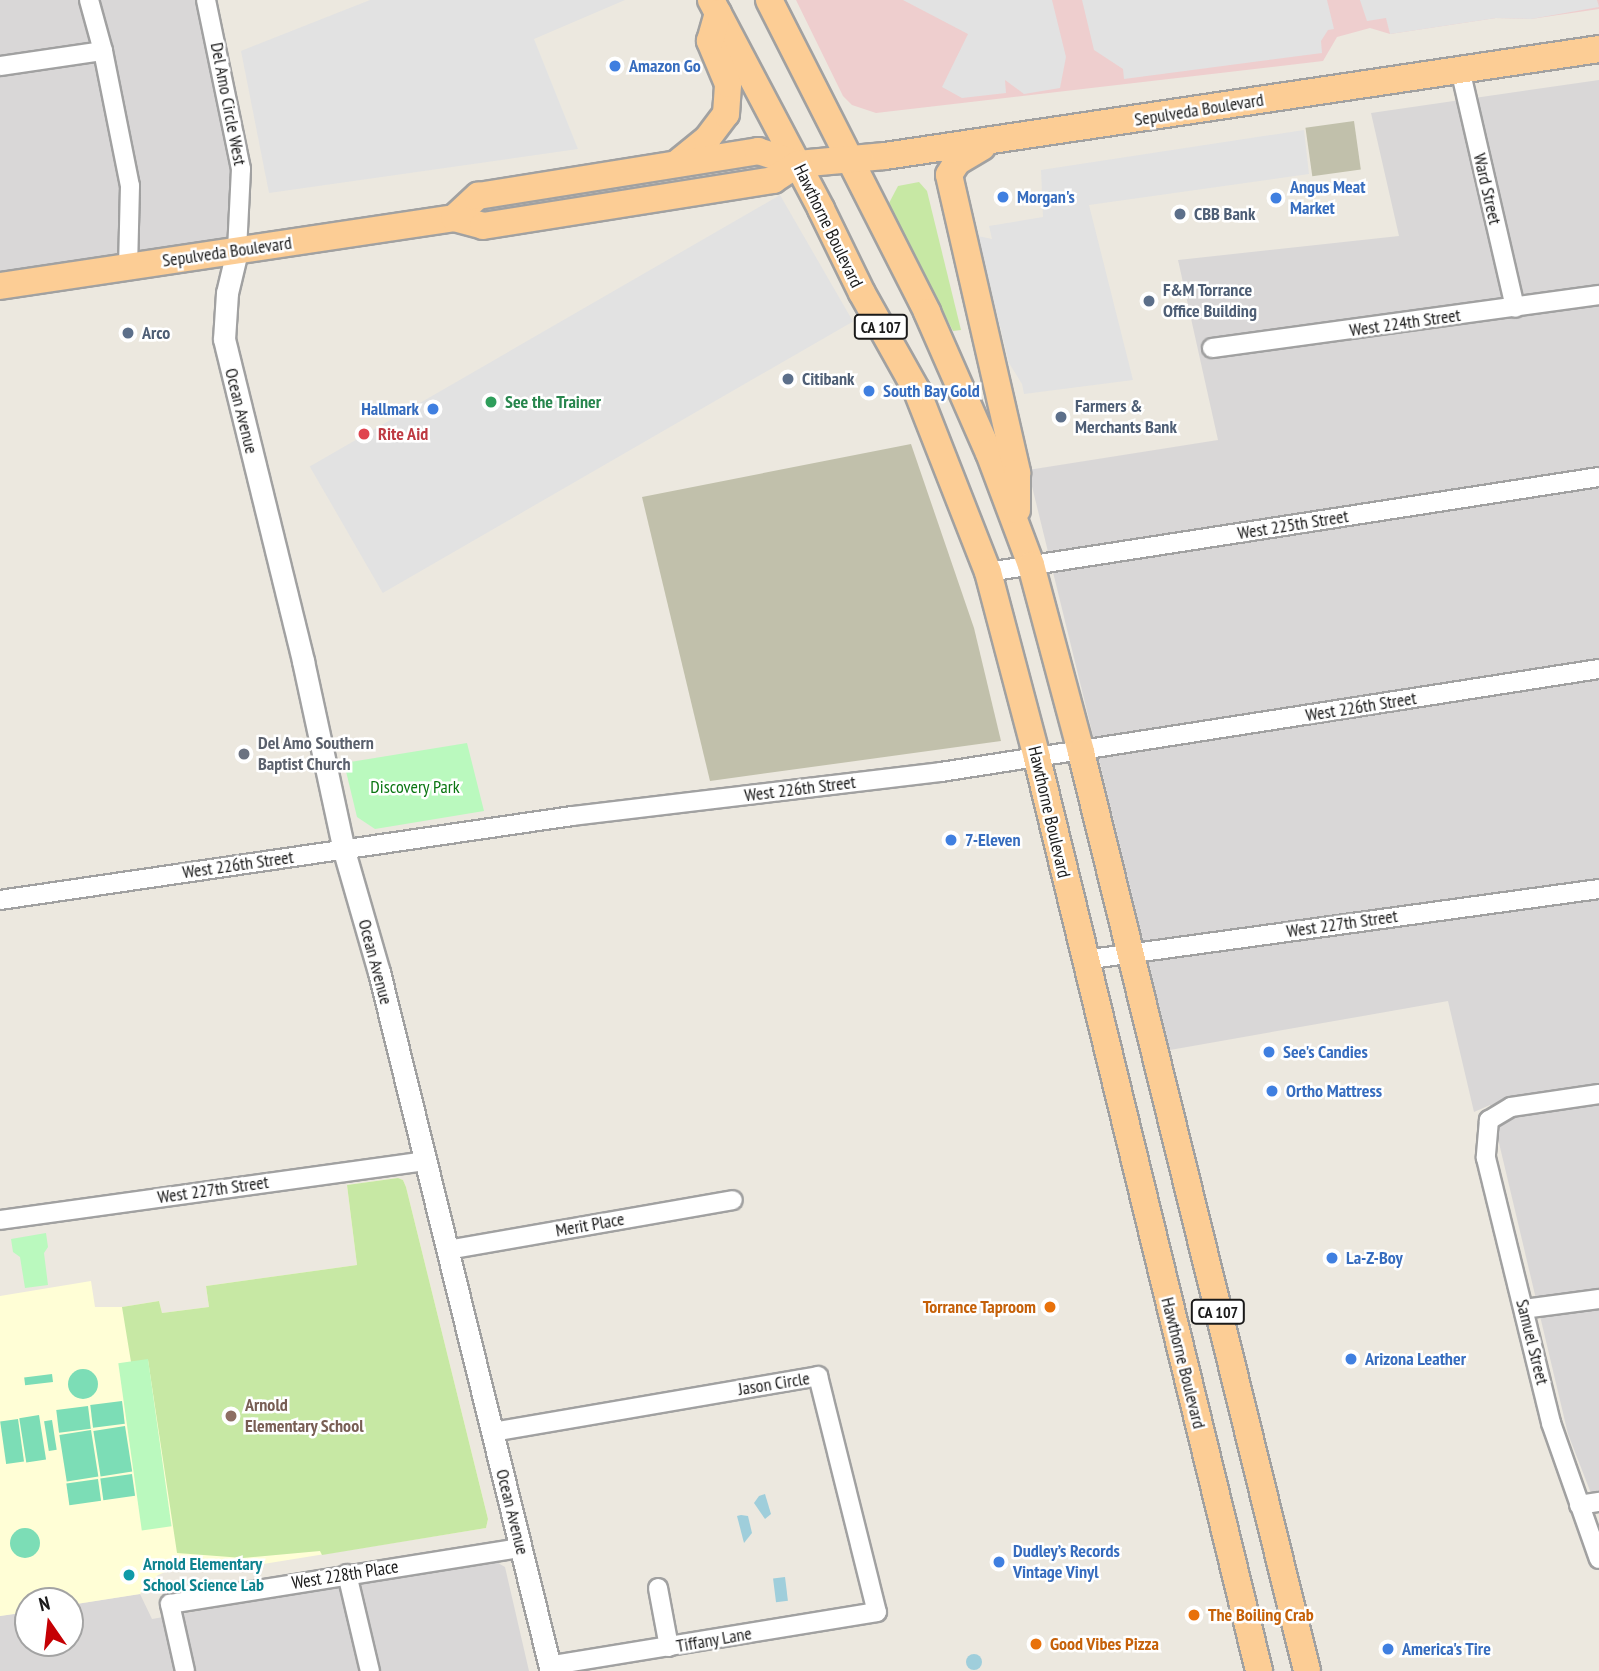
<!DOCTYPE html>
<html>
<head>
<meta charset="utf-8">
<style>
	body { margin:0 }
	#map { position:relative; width:1599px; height:1671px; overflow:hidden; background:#ece8df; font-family:"PT Sans Narrow",sans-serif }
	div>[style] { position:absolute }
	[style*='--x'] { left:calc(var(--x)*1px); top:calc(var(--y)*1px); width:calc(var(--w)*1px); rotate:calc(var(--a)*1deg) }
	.residential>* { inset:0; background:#d9d7d7 }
	.commercial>* { inset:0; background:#eecece }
	.education>* { inset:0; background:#fffed6 }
	.construction>* { inset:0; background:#c1c0ab; transform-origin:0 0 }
	.grass>* { inset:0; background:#c7e8a4 }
	.park>* { inset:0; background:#baf9be; transform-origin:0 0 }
	.pitch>* { inset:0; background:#7cddb6; transform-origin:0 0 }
	.round { border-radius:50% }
	.parking>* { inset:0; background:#e2e2e2; transform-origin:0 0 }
	.water>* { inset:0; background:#9fcedb; transform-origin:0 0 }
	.roads { filter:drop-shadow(2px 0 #a1a1a1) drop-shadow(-2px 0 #a1a1a1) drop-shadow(0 2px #a1a1a1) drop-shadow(0 -2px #a1a1a1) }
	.minor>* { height:18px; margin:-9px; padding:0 9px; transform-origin:9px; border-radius:9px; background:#fff }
	.tertiary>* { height:21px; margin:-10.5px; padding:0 10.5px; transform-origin:10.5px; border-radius:10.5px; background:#fff }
	.primary>* { height:26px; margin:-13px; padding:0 13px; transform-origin:13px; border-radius:13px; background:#fccd95 }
	.dots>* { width:19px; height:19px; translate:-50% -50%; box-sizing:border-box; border:4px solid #fff; border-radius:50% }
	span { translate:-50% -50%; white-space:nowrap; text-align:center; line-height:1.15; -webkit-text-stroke:5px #fff; paint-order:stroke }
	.shield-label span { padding:2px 5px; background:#fff; border:2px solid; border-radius:5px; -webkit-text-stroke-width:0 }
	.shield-label { font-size:16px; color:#1a1a1a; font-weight:700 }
	.shop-label { font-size:18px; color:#366cbe; font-weight:700 }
	.left { translate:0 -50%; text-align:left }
	.right { translate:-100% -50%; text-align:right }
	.street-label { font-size:18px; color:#1a1a1a }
	.service-label { font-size:18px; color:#4e5e75; font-weight:700 }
	.leisure-label { font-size:18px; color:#27864d; font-weight:700 }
	.health-label { font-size:18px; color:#be3a42; font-weight:700 }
	.worship-label { font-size:18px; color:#5b616d; font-weight:700 }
	.park-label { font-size:18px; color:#0b7612 }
	.food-label { font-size:18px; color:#c56008; font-weight:700 }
	.education-label { font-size:18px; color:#785e54; font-weight:700 }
	.culture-label { font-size:18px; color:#0d838f; font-weight:700 }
	.north { position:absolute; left:14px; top:1587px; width:70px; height:70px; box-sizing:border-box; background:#fff; border:2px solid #a3a3a3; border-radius:50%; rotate:346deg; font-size:19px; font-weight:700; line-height:28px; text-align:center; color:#1a1a1a }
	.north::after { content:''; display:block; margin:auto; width:24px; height:32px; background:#c50004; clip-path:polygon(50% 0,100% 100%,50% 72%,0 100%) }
</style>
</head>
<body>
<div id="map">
	<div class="residential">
		<i style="clip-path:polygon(0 0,206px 0,241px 169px,237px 251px,0 286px)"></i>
		<i style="clip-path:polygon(1599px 80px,1599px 1514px,1568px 1434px,1490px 1105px,1474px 1112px,1448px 1001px,1170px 1050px,1028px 470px,1218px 440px,1178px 260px,1399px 236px,1371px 113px)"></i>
		<i style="clip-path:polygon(493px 1560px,505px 1567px,529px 1671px,0 1671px,0 1616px,28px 1612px,28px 1643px,70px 1643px,70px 1605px,140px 1594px,152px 1619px)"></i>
	</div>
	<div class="commercial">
		<i style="clip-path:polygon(796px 0,1599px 0,1599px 9px,1531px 19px,1496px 18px,1390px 34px,1370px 28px,1337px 37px,1323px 61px,876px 113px,852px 105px,843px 96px)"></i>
	</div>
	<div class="education">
		<i style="clip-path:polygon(398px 1178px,403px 1180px,406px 1187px,488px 1519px,486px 1528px,244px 1567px,175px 1568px,158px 1575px,140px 1594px,70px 1605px,70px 1601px,28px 1601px,28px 1612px,0 1616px,0 1296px,91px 1281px,95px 1307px,122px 1307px,159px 1301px,162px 1313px,209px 1307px,206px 1286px,357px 1265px,347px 1185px)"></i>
	</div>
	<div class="construction">
		<i style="left:1354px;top:121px;width:49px;height:49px;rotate:82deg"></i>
		<i style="clip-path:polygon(911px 444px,974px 628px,1001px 741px,710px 781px,642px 497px)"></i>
	</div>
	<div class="grass">
		<i style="clip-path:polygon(919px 182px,927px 191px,961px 330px,953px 331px,888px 205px,898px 186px)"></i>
		<i style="clip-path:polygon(398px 1178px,403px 1180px,406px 1187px,488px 1519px,486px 1528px,322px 1555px,320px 1551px,243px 1558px,177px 1553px,148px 1360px,131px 1362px,122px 1307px,159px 1301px,162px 1313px,209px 1307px,206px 1286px,357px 1265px,347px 1185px)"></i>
	</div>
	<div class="park">
		<i style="clip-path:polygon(467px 743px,484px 811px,375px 829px,357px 817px,344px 763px)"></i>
		<i style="clip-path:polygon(46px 1233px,48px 1247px,44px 1253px,48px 1285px,25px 1288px,20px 1257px,13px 1252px,11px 1239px)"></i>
		<i style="left:148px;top:1359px;width:169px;height:30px;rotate:82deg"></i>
	</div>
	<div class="pitch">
		<i class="round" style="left:68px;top:1369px;width:30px;height:30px"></i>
		<i style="left:52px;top:1374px;width:8px;height:28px;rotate:83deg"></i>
		<i style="left:122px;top:1401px;width:23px;height:32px;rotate:83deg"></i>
		<i style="left:88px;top:1406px;width:23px;height:32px;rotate:83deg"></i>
		<i style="left:39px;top:1415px;width:45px;height:20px;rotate:81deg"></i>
		<i style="left:18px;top:1419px;width:43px;height:18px;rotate:82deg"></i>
		<i style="left:52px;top:1420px;width:30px;height:8px;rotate:81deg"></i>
		<i style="left:125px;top:1426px;width:46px;height:32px;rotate:81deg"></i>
		<i style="left:91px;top:1430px;width:47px;height:32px;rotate:81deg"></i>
		<i style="left:132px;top:1474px;width:22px;height:32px;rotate:82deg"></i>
		<i style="left:98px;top:1479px;width:22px;height:32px;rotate:82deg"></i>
		<i class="round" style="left:10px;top:1528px;width:30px;height:30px"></i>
	</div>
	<div class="parking">
		<i style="clip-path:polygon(370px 0,625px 0,534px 39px,578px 149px,269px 193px,241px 51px)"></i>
		<i style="clip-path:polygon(903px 0,1052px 0,1066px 57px,1060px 88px,1024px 94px,1005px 80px,1006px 93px,962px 98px,942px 87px,968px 34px)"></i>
		<i style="clip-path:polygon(1082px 0,1327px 0,1334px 29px,1328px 30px,1321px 41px,1322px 53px,1124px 79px,1123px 69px,1094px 50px)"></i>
		<i style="clip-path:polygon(1360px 0,1597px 0,1599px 7px,1531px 19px,1496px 18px,1390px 34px,1386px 18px,1367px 21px)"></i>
		<i style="clip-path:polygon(1304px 130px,1309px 174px,1089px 205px,1133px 380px,1024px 394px,1022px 384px,1009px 363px,978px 236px,992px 239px,989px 226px,1043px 217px,1041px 170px)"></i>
		<i style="left:780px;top:195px;width:146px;height:543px;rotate:60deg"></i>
	</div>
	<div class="water">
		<i style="clip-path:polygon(765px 1494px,771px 1514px,765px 1519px,754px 1503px,759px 1496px)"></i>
		<i style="clip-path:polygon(741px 1515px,748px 1516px,752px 1533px,744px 1543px,737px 1516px)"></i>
		<i style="left:785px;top:1577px;width:24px;height:12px;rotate:83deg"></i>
		<i class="round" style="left:966px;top:1654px;width:16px;height:16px"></i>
	</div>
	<div class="roads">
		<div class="minor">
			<i style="--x:89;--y:0;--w:53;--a:74.6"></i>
			<i style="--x:103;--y:51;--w:138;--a:78.7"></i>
			<i style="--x:130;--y:186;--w:81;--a:91.4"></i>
			<i style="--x:206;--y:0;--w:173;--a:78.3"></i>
			<i style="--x:241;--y:169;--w:82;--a:92.8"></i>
			<i style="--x:0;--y:66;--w:104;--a:-8.3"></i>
			<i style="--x:1460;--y:69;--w:245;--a:77"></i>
			<i style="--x:1212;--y:348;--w:391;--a:-7.8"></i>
			<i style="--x:988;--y:572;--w:618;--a:-8.84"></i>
			<i style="--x:0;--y:900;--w:578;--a:-8.35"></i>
			<i style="--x:572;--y:816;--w:372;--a:-6.8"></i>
			<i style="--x:941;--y:772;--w:666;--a:-8.9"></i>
			<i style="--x:1084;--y:960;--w:520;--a:-7.85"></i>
			<i style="--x:1599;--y:1094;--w:89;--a:171.6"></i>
			<i style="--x:1511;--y:1107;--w:26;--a:149"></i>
			<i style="--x:1489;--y:1120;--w:38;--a:95"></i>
			<i style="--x:1486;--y:1158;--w:273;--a:76.2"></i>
			<i style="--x:1551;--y:1423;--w:144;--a:70.6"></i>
			<i style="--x:0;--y:1220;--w:429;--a:-7.9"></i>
			<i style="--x:447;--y:1250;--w:290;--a:-9.9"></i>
			<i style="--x:1524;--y:1309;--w:76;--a:-7.6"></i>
			<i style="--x:492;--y:1432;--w:331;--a:-9.7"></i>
			<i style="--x:818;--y:1376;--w:243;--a:76"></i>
			<i style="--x:877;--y:1612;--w:332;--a:170.7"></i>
			<i style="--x:1579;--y:1505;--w:20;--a:-9"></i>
			<i style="--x:347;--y:1574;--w:100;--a:76.7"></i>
			<i style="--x:658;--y:1588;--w:60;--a:79.4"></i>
			<i style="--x:185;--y:1671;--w:69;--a:-102.6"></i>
			<i style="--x:170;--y:1604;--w:354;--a:-9.1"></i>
		</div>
		<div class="tertiary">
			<i style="--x:237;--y:251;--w:43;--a:103.4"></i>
			<i style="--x:227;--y:293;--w:46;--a:93.7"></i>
			<i style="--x:224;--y:339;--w:332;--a:76.2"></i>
			<i style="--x:303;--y:661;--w:194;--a:77.8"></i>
			<i style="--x:344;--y:851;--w:126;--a:73.9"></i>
			<i style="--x:379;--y:972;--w:720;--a:76.18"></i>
		</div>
		<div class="primary">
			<i style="--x:711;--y:0;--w:236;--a:62.2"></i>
			<i style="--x:821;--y:209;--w:93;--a:64"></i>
			<i style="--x:862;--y:293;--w:112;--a:60.7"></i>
			<i style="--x:917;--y:391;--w:194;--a:68.6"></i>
			<i style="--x:988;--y:572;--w:192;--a:75.2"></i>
			<i style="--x:1037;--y:758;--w:940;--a:76.33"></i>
			<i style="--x:769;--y:0;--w:350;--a:63.1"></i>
			<i style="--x:927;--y:312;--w:154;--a:66.3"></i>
			<i style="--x:989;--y:453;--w:120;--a:69.4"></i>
			<i style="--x:1031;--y:565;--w:194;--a:75"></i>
			<i style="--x:1081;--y:752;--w:946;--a:76.18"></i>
			<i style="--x:982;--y:147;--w:29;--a:149"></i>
			<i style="--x:957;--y:162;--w:15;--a:122"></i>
			<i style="--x:949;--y:175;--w:306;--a:77.1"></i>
			<i style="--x:1017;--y:473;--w:37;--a:90"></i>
			<i style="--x:676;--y:164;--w:40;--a:-39"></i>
			<i style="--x:707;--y:139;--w:31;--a:-53"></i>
			<i style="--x:726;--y:114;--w:30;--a:-86"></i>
			<i style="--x:728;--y:84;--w:47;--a:-112.7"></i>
			<i style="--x:710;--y:41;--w:29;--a:-74"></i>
			<i style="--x:454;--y:218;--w:33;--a:-43"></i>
			<i style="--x:478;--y:196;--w:284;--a:-9.1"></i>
			<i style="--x:758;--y:151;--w:42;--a:18"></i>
			<i style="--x:798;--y:164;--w:87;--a:-5.3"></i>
			<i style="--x:885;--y:156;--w:722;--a:-8.52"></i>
			<i style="--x:0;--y:286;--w:459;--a:-8.5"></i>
			<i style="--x:454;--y:218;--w:30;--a:15"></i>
			<i style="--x:483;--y:226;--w:294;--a:-9"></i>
			<i style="--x:773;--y:180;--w:30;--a:-33"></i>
		</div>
	</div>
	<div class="dots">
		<i style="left:615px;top:66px;background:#3f7fe0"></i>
		<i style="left:1003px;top:197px;background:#3f7fe0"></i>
		<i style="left:1276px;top:198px;background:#3f7fe0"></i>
		<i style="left:1180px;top:214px;background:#5c6f8a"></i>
		<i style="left:1149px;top:301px;background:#5c6f8a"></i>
		<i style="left:128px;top:333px;background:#5c6f8a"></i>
		<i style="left:788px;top:379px;background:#5c6f8a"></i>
		<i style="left:869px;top:391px;background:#3f7fe0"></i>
		<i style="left:491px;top:402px;background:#2e9e5b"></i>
		<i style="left:433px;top:409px;background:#3f7fe0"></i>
		<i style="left:1061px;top:417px;background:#5c6f8a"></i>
		<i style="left:364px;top:434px;background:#e0444e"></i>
		<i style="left:244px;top:754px;background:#6b7280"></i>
		<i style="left:951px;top:840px;background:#3f7fe0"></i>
		<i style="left:1269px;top:1052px;background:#3f7fe0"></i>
		<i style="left:1272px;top:1091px;background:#3f7fe0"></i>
		<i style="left:1332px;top:1258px;background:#3f7fe0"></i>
		<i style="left:1050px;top:1307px;background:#e8710a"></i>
		<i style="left:1351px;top:1359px;background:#3f7fe0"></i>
		<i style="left:231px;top:1416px;background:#8d6e63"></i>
		<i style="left:999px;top:1562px;background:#3f7fe0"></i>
		<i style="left:129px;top:1575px;background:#0f9aa8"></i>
		<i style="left:1194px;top:1615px;background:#e8710a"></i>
		<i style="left:1036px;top:1644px;background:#e8710a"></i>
		<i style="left:1388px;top:1649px;background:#3f7fe0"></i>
	</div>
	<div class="shield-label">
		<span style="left:881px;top:327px">CA 107</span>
		<span style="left:1218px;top:1312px">CA 107</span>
	</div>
	<div class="shop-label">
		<span class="left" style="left:629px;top:66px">Amazon Go</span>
		<span class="left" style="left:1290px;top:198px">Angus Meat<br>Market</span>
		<span class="left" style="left:1017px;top:197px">Morgan's</span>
		<span class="left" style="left:883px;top:391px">South Bay Gold</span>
		<span class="right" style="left:419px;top:409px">Hallmark</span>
		<span class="left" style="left:965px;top:840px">7-Eleven</span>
		<span class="left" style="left:1283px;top:1052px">See's Candies</span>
		<span class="left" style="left:1286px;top:1091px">Ortho Mattress</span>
		<span class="left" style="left:1346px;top:1258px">La-Z-Boy</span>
		<span class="left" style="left:1365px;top:1359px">Arizona Leather</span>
		<span class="left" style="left:1013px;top:1562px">Dudley’s Records<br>Vintage Vinyl</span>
		<span class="left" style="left:1402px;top:1649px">America's Tire</span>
	</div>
	<div class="street-label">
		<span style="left:228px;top:104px;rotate:79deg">Del Amo Circle West</span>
		<span style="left:1199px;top:110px;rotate:-9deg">Sepulveda Boulevard</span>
		<span style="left:1487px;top:189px;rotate:77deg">Ward Street</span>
		<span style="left:828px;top:226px;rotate:64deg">Hawthorne Boulevard</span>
		<span style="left:227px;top:252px;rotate:-8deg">Sepulveda Boulevard</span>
		<span style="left:1405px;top:323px;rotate:-8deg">West 224th Street</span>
		<span style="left:241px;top:411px;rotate:76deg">Ocean Avenue</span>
		<span style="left:1293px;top:525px;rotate:-9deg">West 225th Street</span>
		<span style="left:1361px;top:707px;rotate:-9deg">West 226th Street</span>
		<span style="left:800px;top:789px;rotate:-7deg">West 226th Street</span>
		<span style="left:1049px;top:812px;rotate:77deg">Hawthorne Boulevard</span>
		<span style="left:238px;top:865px;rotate:-8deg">West 226th Street</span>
		<span style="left:1342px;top:924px;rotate:-8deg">West 227th Street</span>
		<span style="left:375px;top:962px;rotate:75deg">Ocean Avenue</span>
		<span style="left:213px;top:1190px;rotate:-8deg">West 227th Street</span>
		<span style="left:590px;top:1225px;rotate:-10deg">Merit Place</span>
		<span style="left:1532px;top:1342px;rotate:76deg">Samuel Street</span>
		<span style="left:1183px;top:1363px;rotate:76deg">Hawthorne Boulevard</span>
		<span style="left:774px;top:1384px;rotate:-9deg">Jason Circle</span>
		<span style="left:512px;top:1512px;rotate:76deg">Ocean Avenue</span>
		<span style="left:345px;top:1575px;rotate:-9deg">West 228th Place</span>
		<span style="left:714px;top:1640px;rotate:-10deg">Tiffany Lane</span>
	</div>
	<div class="service-label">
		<span class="left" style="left:1194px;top:214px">CBB Bank</span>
		<span class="left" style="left:1163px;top:301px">F&amp;M Torrance<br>Office Building</span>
		<span class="left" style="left:142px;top:333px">Arco</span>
		<span class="left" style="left:802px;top:379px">Citibank</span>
		<span class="left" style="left:1075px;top:417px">Farmers &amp;<br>Merchants Bank</span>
	</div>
	<div class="leisure-label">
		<span class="left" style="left:505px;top:402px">See the Trainer</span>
	</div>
	<div class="health-label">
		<span class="left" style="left:378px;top:434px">Rite Aid</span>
	</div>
	<div class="worship-label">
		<span class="left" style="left:258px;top:754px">Del Amo Southern<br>Baptist Church</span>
	</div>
	<div class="park-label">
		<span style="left:415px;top:787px">Discovery Park</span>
	</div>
	<div class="food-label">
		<span class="right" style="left:1036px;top:1307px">Torrance Taproom</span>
		<span class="left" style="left:1208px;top:1615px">The Boiling Crab</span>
		<span class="left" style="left:1050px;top:1644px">Good Vibes Pizza</span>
	</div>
	<div class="education-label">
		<span class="left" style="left:245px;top:1416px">Arnold<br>Elementary School</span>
	</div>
	<div class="culture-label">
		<span class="left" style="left:143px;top:1575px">Arnold Elementary<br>School Science Lab</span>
	</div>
	<div class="north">N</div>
</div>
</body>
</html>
